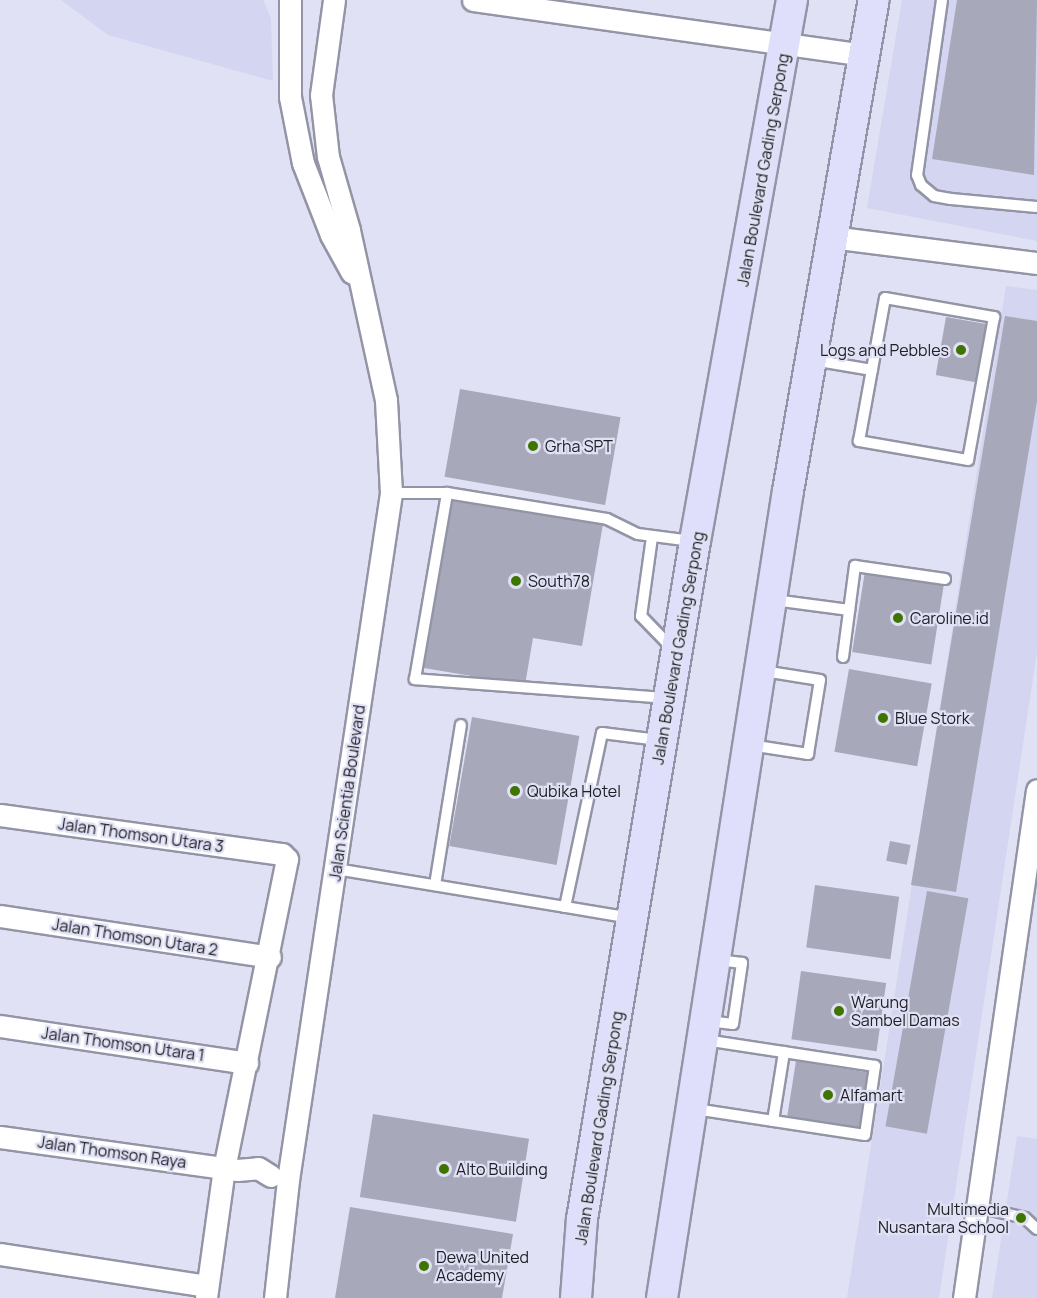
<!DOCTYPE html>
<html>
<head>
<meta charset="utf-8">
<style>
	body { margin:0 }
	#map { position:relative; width:1037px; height:1298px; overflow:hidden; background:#e0e1f4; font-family:Manrope,sans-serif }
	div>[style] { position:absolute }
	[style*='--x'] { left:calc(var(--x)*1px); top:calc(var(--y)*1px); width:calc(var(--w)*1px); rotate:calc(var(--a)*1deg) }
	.built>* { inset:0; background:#d4d5f0 }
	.building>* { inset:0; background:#a7a8ba; transform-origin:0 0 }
	.roads { filter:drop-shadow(2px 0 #9394a6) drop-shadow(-2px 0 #9394a6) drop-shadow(0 2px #9394a6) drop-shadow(0 -2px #9394a6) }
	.service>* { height:10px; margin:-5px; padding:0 5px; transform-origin:5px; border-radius:5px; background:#fff }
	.minor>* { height:21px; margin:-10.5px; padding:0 10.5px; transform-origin:10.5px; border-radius:10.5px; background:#fff }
	.secondary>* { height:30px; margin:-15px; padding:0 15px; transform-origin:15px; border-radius:15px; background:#e0dffb }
	.dots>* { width:16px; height:16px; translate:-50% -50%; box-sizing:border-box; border:3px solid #e0e1f4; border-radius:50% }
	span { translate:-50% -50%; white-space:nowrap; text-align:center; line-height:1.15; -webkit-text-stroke:4.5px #e0e1f4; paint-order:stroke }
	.street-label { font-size:16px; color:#202027 }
	.poi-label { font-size:16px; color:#202027 }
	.right { translate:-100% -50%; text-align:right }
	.left { translate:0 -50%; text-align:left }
</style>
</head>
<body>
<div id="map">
	<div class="built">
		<i style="clip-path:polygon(61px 0,263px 0,271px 18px,273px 81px,108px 35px)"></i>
		<i style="clip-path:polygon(902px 0,1037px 0,1037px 241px,867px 208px)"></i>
		<i style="clip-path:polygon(1006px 286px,1037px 290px,1037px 652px,939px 1298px,847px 1298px)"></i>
		<i style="clip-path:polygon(1017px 1136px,1037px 1139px,1037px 1298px,992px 1298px)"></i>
	</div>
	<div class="building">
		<i style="clip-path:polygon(957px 0,1037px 0,1034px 175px,932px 159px)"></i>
		<i style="clip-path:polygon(1005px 316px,1037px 321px,1037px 401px,956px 892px,911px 885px)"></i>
		<i style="left:946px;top:317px;width:42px;height:59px;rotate:10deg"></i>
		<i style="left:460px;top:389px;width:163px;height:89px;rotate:10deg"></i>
		<i style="clip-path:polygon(453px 499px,603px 524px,582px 646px,533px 638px,525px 685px,424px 668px)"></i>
		<i style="left:865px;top:571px;width:80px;height:82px;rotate:9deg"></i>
		<i style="left:849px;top:669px;width:84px;height:84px;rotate:10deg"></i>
		<i style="left:472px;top:717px;width:109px;height:131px;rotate:10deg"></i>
		<i style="left:890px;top:841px;width:21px;height:20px;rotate:11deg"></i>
		<i style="left:815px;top:885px;width:85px;height:63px;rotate:8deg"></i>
		<i style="left:927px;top:891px;width:42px;height:239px;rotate:10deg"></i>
		<i style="left:801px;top:971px;width:86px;height:69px;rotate:8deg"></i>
		<i style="left:796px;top:1061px;width:73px;height:58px;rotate:9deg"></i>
		<i style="left:373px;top:1114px;width:158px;height:84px;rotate:9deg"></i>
		<i style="clip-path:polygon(350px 1207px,513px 1234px,502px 1298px,335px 1298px)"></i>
	</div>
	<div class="roads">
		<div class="service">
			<i style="--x:942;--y:0;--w:177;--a:98.1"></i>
			<i style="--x:917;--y:175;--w:11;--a:68"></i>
			<i style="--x:921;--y:185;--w:17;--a:40"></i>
			<i style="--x:934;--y:196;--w:17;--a:10"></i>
			<i style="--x:951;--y:199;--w:86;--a:5.3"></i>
			<i style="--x:885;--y:298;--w:111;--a:9.9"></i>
			<i style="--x:994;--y:317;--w:145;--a:100.3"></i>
			<i style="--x:968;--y:460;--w:111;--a:-170.1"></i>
			<i style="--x:859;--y:441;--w:145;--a:-79.7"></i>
			<i style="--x:813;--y:360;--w:60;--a:9.6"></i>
			<i style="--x:391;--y:493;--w:56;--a:0"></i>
			<i style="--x:652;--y:537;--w:80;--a:97.9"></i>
			<i style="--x:641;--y:616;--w:46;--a:45.9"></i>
			<i style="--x:774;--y:600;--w:76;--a:7.6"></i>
			<i style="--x:843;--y:657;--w:92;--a:-82.5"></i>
			<i style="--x:855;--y:566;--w:91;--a:8.2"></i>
			<i style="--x:666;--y:698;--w:252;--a:-175.7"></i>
			<i style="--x:415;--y:679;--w:189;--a:-80.2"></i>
			<i style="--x:447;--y:493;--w:162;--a:9.2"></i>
			<i style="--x:607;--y:519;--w:34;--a:26"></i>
			<i style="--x:638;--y:534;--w:54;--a:7.4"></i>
			<i style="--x:750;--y:745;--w:59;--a:8.8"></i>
			<i style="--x:808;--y:754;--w:75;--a:-80.8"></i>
			<i style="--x:820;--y:680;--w:58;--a:-171"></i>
			<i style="--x:336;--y:869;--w:232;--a:9.4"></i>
			<i style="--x:435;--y:885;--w:162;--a:-80.8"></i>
			<i style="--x:631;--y:918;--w:67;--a:-170.5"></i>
			<i style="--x:565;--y:907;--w:178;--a:-78"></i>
			<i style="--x:602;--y:733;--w:57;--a:7"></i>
			<i style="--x:708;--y:1021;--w:25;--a:7"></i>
			<i style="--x:733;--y:1024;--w:62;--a:-81.6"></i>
			<i style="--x:742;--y:963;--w:24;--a:-173"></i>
			<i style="--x:695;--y:1109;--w:172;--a:8.7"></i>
			<i style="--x:865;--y:1135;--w:70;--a:-81.8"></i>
			<i style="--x:875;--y:1066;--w:172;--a:-171.3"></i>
			<i style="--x:773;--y:1121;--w:70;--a:-80.9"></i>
			<i style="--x:978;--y:1207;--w:48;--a:13.2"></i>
			<i style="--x:1025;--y:1218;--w:16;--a:43"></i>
		</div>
		<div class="minor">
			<i style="--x:290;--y:0;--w:97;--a:90"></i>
			<i style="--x:290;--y:97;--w:67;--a:78.9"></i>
			<i style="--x:303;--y:163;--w:77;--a:68.7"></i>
			<i style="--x:331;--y:235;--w:43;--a:61.1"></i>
			<i style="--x:473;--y:0;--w:395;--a:8"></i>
			<i style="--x:831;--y:237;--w:208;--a:7.2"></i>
			<i style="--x:0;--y:815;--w:285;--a:7.9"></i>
			<i style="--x:282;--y:854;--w:7;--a:45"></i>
			<i style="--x:287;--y:859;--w:315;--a:101.5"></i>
			<i style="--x:224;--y:1168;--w:131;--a:97.9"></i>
			<i style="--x:0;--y:916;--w:273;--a:8.6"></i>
			<i style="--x:0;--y:1026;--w:250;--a:8.5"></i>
			<i style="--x:0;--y:1137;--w:239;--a:7.9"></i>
			<i style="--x:237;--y:1170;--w:21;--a:-5"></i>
			<i style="--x:258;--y:1168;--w:15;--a:32"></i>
			<i style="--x:0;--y:1254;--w:208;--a:8.8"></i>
			<i style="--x:275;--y:1298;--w:119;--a:-83.7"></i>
			<i style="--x:288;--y:1180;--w:695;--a:-81.47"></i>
			<i style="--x:391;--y:493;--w:93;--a:-93.1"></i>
			<i style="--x:386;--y:400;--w:174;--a:-102.3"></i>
			<i style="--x:349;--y:230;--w:76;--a:-106"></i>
			<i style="--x:328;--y:157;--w:62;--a:-96.4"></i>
			<i style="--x:321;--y:95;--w:96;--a:-82.2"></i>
			<i style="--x:964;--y:1298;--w:513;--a:-81.82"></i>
		</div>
		<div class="secondary">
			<i style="--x:576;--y:1298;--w:79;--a:-85.7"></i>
			<i style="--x:582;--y:1219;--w:687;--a:-80.54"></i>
			<i style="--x:695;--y:541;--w:550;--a:-79.84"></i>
			<i style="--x:662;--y:1298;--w:817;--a:-81.13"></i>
			<i style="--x:788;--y:491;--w:498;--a:-80.1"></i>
		</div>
	</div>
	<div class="dots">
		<i style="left:961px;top:350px;background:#3e7400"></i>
		<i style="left:533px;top:446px;background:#3e7400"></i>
		<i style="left:516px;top:581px;background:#3e7400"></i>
		<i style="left:898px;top:618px;background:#3e7400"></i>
		<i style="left:883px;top:718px;background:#3e7400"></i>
		<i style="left:515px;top:791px;background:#3e7400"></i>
		<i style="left:839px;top:1011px;background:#3e7400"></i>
		<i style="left:828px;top:1095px;background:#3e7400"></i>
		<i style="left:444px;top:1169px;background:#3e7400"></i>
		<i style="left:1021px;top:1218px;background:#3e7400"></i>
		<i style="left:424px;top:1266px;background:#3e7400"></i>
	</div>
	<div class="street-label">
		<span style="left:763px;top:170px;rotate:-80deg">Jalan Boulevard Gading Serpong</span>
		<span style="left:678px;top:648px;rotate:-80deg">Jalan Boulevard Gading Serpong</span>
		<span style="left:347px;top:793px;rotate:-82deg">Jalan Scientia Boulevard</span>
		<span style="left:141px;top:835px;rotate:8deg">Jalan Thomson Utara 3</span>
		<span style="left:135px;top:937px;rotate:9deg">Jalan Thomson Utara 2</span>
		<span style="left:123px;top:1044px;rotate:8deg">Jalan Thomson Utara 1</span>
		<span style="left:599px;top:1128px;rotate:-81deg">Jalan Boulevard Gading Serpong</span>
		<span style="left:112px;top:1152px;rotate:8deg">Jalan Thomson Raya</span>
	</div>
	<div class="poi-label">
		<span class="right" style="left:949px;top:350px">Logs and Pebbles</span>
		<span class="left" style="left:545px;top:446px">Grha SPT</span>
		<span class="left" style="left:528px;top:581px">South78</span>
		<span class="left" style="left:910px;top:618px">Caroline.id</span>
		<span class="left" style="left:895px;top:718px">Blue Stork</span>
		<span class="left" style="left:527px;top:791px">Qubika Hotel</span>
		<span class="left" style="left:851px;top:1011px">Warung<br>Sambel Damas</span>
		<span class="left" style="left:840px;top:1095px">Alfamart</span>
		<span class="left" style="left:456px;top:1169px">Alto Building</span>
		<span class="right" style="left:1009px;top:1218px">Multimedia<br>Nusantara School</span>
		<span class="left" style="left:436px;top:1266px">Dewa United<br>Academy</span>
	</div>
</div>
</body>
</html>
